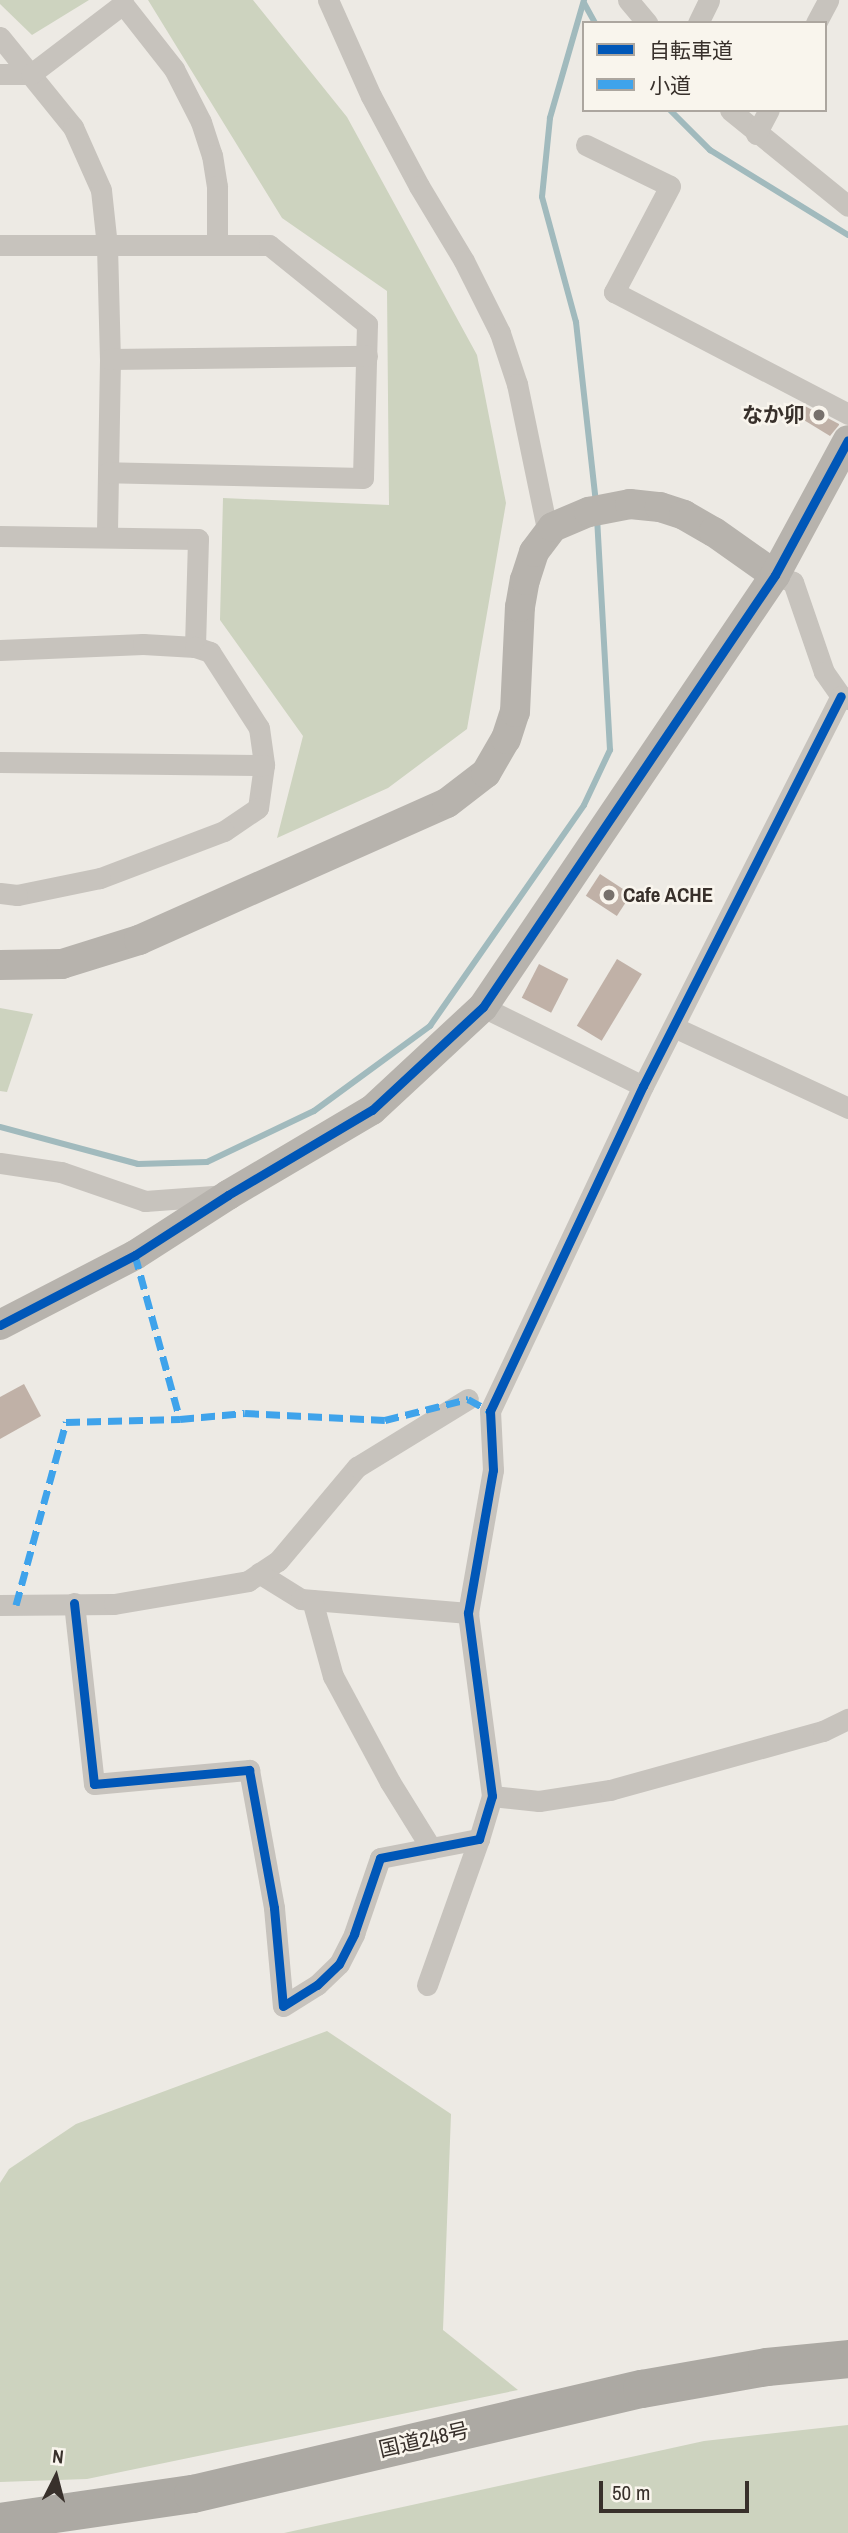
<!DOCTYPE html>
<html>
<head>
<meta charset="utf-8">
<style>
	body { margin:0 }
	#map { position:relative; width:848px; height:2533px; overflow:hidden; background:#edeae4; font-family:"Archivo Narrow","Noto Sans JP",sans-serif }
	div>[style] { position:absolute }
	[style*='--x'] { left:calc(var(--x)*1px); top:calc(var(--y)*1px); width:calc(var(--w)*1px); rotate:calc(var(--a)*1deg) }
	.green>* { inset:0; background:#cdd3bf }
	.stream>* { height:6px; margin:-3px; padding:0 3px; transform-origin:3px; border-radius:3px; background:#a1babd }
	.building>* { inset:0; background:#c0b1a7; transform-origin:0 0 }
	.street>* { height:21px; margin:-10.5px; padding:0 10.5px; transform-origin:10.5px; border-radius:10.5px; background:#c7c3bd }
	.secondary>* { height:30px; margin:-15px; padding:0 15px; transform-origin:15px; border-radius:15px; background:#b7b3ad }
	.highway>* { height:38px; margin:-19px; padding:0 19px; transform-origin:19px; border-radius:19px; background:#aca9a3 }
	.quiet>* { height:7px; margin-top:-3.5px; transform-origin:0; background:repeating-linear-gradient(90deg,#3fa3eb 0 14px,transparent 0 21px) }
	.cycleway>* { height:9px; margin:-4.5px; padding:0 4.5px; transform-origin:4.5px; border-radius:4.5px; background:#0057b8 }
	.dots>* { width:19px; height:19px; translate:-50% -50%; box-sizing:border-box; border:4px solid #f9f5ed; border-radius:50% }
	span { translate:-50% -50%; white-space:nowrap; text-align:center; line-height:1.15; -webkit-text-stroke:5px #f9f5ed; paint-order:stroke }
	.poi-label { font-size:21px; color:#38302b; font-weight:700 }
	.right { translate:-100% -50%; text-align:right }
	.left { translate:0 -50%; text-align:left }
	.street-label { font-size:21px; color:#38302b }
	.legend { position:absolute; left:582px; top:21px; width:245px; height:91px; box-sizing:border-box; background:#f9f5ed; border:2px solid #aca69f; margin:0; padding:9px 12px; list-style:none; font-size:21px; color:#38302b }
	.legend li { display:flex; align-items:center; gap:14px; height:35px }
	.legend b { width:35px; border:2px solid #aca69f }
	.north { position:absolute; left:21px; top:2442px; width:70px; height:70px; -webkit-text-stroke:5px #f9f5ed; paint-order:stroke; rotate:6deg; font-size:19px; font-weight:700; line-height:28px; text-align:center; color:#38302b }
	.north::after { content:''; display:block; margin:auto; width:24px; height:32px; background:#38302b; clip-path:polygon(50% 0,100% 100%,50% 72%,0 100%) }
	.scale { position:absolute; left:599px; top:2481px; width:150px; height:32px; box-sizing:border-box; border:4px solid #38302b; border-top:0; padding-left:9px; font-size:21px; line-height:24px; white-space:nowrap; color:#38302b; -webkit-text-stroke:5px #f9f5ed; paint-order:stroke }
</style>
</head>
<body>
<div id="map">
	<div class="green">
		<i style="clip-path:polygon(0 0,89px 0,32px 35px,0 4px)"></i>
		<i style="clip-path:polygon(148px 0,253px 0,347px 117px,477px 355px,506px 503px,467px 729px,388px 788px,277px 838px,303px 736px,220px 620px,223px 498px,389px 505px,387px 291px,282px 218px)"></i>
		<i style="clip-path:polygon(0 1008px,33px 1014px,7px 1092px,0 1091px)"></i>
		<i style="clip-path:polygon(327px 2031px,451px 2114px,443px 2330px,518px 2390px,87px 2479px,0 2482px,0 2183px,9px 2169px,76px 2124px)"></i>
		<i style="clip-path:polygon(848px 2425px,848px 2533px,284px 2533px,704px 2441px)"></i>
	</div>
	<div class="stream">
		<i style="--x:584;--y:0;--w:123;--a:106.1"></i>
		<i style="--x:550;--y:118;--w:79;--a:95.8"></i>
		<i style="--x:542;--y:197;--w:130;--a:74.8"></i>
		<i style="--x:576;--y:322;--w:182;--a:83.7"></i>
		<i style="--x:584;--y:3;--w:23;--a:61"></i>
		<i style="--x:670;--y:110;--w:57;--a:45"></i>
		<i style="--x:710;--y:150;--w:162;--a:31.6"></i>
		<i style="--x:0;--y:1127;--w:143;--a:15"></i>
		<i style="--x:138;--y:1164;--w:69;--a:-1.7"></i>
		<i style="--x:207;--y:1162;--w:119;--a:-25.5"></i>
		<i style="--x:314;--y:1111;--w:144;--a:-36.2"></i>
		<i style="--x:430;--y:1026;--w:269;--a:-55.1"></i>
		<i style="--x:584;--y:805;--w:61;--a:-64.7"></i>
		<i style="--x:610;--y:750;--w:232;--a:-93.2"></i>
	</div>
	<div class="building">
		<i style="clip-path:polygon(801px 404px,839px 424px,839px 425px,830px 436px,794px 414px)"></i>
		<i style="left:600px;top:874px;width:37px;height:26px;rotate:33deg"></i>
		<i style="left:617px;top:959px;width:29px;height:78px;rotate:31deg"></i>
		<i style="left:539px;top:964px;width:33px;height:38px;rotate:27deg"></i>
		<i style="clip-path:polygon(24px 1384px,41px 1416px,0 1439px,0 1397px)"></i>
	</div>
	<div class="street">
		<i style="--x:328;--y:0;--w:105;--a:65.9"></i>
		<i style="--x:371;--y:96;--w:102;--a:61.9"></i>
		<i style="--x:419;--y:186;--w:87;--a:59"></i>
		<i style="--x:464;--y:261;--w:80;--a:63.4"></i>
		<i style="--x:500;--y:333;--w:54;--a:71.6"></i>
		<i style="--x:517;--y:384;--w:153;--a:78.3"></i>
		<i style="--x:628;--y:0;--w:30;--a:50"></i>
		<i style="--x:698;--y:23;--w:25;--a:-64"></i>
		<i style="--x:816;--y:23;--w:26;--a:-62"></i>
		<i style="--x:0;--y:37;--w:116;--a:51"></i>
		<i style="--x:73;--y:127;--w:69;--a:66"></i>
		<i style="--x:101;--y:190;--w:56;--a:83.9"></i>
		<i style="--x:107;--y:246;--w:113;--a:88.5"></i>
		<i style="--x:110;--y:359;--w:177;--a:91"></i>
		<i style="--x:0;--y:74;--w:31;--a:0"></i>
		<i style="--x:31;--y:74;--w:116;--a:-37.3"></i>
		<i style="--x:123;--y:4;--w:83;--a:51.9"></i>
		<i style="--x:174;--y:69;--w:59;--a:63"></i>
		<i style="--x:201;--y:122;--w:35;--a:72"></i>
		<i style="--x:212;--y:155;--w:31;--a:81"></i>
		<i style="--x:217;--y:186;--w:59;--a:90"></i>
		<i style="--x:730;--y:110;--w:152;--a:39.1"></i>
		<i style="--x:756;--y:134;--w:27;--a:-62"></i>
		<i style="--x:586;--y:145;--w:93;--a:26"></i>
		<i style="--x:670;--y:186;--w:120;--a:117.8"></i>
		<i style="--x:614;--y:292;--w:264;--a:27.5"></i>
		<i style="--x:0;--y:245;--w:269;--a:0"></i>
		<i style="--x:269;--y:245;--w:126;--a:38.9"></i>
		<i style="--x:367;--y:324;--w:154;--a:91.5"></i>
		<i style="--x:363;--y:478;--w:255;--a:-178.7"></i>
		<i style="--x:110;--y:359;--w:257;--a:-0.7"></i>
		<i style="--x:0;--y:536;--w:198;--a:0.9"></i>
		<i style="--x:198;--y:539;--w:108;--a:91.6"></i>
		<i style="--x:775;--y:575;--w:19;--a:21"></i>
		<i style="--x:793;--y:582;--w:95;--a:71"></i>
		<i style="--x:824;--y:672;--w:29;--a:55"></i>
		<i style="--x:841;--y:696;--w:8;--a:23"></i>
		<i style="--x:0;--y:650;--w:143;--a:-2.4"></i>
		<i style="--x:143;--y:644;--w:52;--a:3.3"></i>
		<i style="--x:195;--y:647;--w:16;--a:18"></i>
		<i style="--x:210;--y:652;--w:90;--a:57.2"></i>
		<i style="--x:259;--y:728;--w:37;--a:82"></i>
		<i style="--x:264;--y:765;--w:43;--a:97.9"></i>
		<i style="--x:258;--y:808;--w:41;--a:145.9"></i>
		<i style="--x:224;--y:831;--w:133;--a:159.2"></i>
		<i style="--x:100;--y:878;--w:85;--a:168.4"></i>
		<i style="--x:17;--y:895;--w:17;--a:-173"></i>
		<i style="--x:0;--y:762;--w:264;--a:0.7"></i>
		<i style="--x:483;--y:1007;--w:178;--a:26.3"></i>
		<i style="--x:676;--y:1028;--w:190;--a:24.9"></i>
		<i style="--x:0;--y:1163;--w:62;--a:8.4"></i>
		<i style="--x:61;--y:1172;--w:89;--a:19"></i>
		<i style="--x:145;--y:1201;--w:82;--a:-4.2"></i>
		<i style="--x:259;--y:1573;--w:49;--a:31.8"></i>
		<i style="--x:301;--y:1599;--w:168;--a:4.8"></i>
		<i style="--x:312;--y:1600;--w:79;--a:74.6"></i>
		<i style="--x:333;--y:1676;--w:120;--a:61.7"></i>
		<i style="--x:390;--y:1782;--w:78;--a:58.2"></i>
		<i style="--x:74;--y:1603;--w:182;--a:83.7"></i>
		<i style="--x:94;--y:1784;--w:156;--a:-5.2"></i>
		<i style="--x:249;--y:1770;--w:140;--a:79.7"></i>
		<i style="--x:274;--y:1908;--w:98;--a:84.8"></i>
		<i style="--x:283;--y:2006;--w:40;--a:-32"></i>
		<i style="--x:317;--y:1985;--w:30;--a:-44"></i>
		<i style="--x:339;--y:1964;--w:34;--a:-63"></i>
		<i style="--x:354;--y:1934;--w:80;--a:-71.1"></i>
		<i style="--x:380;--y:1858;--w:101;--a:-10.9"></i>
		<i style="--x:479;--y:1839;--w:45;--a:-73.2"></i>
		<i style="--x:492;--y:1796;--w:185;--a:-97.5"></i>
		<i style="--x:468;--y:1613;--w:145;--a:-80.1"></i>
		<i style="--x:493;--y:1470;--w:59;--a:-92.9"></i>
		<i style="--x:490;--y:1411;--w:359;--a:-64.8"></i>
		<i style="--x:643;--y:1086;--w:437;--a:-63.1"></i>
		<i style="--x:0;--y:1605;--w:114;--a:-0.5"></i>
		<i style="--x:114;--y:1604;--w:136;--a:-9.7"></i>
		<i style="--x:248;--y:1581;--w:36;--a:-34"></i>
		<i style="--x:278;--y:1561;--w:123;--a:-50"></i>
		<i style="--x:357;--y:1467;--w:130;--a:-31.5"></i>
		<i style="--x:492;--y:1796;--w:47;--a:6.1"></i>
		<i style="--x:539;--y:1801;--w:72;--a:-8.8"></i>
		<i style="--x:610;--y:1790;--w:221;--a:-15.5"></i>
		<i style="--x:823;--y:1731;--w:28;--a:-26"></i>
		<i style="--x:427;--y:1985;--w:155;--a:-70.4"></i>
	</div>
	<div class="secondary">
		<i style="--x:0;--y:965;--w:62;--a:-0.9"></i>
		<i style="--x:62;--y:964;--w:81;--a:-17.3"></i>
		<i style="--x:139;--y:940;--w:337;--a:-24"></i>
		<i style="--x:447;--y:803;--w:49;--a:-37.6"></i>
		<i style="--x:486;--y:773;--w:39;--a:-60"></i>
		<i style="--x:506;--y:739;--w:28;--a:-72"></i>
		<i style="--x:515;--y:712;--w:105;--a:-87.3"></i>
		<i style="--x:520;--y:607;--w:27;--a:-80"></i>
		<i style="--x:525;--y:580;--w:29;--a:-72"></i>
		<i style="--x:534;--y:552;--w:31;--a:-53"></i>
		<i style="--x:553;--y:527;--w:39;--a:-23"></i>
		<i style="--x:589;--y:512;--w:42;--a:-11"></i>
		<i style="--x:630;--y:504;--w:30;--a:6"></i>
		<i style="--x:660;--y:507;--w:25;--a:18"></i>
		<i style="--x:684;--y:515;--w:34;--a:30"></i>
		<i style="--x:714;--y:532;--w:75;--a:35.2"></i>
		<i style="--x:0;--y:1325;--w:152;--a:-27.4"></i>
		<i style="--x:135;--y:1255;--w:111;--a:-32.8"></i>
		<i style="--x:228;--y:1195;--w:167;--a:-30.6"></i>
		<i style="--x:372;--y:1110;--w:151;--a:-42.9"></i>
		<i style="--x:483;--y:1007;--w:521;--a:-55.94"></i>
		<i style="--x:775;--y:575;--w:153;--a:-61.6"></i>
	</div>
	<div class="highway">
		<i style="--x:0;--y:2522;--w:195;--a:-8.3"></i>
		<i style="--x:193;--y:2494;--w:461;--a:-13.2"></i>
		<i style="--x:642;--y:2389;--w:127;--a:-10"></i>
		<i style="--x:767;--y:2367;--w:81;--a:-5.6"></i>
	</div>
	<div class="quiet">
		<i style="--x:135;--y:1255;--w:170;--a:74.7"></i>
		<i style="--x:16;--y:1605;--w:190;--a:-74.7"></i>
		<i style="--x:66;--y:1422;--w:114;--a:-1.5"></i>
		<i style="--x:180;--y:1419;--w:65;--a:-5.3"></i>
		<i style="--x:245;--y:1413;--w:140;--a:2.9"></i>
		<i style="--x:385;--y:1420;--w:86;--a:-14.2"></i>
		<i style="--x:468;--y:1399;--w:25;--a:29"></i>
	</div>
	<div class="cycleway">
		<i style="--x:0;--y:1325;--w:152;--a:-27.4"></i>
		<i style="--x:135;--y:1255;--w:111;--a:-32.8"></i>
		<i style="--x:228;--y:1195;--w:167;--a:-30.6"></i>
		<i style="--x:372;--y:1110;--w:151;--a:-42.9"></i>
		<i style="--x:483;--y:1007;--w:521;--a:-55.94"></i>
		<i style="--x:775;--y:575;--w:153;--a:-61.6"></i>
		<i style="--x:74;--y:1603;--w:182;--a:83.7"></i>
		<i style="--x:94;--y:1784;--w:156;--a:-5.2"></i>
		<i style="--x:249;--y:1770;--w:140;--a:79.7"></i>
		<i style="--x:274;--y:1908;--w:98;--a:84.8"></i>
		<i style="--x:283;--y:2006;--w:40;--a:-32"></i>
		<i style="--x:317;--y:1985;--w:30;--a:-44"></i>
		<i style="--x:339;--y:1964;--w:34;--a:-63"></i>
		<i style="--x:354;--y:1934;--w:80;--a:-71.1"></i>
		<i style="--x:380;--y:1858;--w:101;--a:-10.9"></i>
		<i style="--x:479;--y:1839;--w:45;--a:-73.2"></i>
		<i style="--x:492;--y:1796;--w:185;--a:-97.5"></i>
		<i style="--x:468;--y:1613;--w:145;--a:-80.1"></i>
		<i style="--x:493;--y:1470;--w:59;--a:-92.9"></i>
		<i style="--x:490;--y:1411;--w:359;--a:-64.8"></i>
		<i style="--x:643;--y:1086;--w:437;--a:-63.1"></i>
	</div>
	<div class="dots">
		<i style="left:819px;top:415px;background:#77716c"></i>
		<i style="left:609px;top:895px;background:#77716c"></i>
	</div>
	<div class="poi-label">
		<span class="right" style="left:805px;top:415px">なか卯</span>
		<span class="left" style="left:623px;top:895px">Cafe ACHE</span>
	</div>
	<div class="street-label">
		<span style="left:424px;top:2440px;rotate:-13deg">国道248号</span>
	</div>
	<ul class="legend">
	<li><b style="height:9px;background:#0057b8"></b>自転車道</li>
	<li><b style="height:9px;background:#3fa3eb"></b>小道</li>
	</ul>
	<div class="north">N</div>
	<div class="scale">50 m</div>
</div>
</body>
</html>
